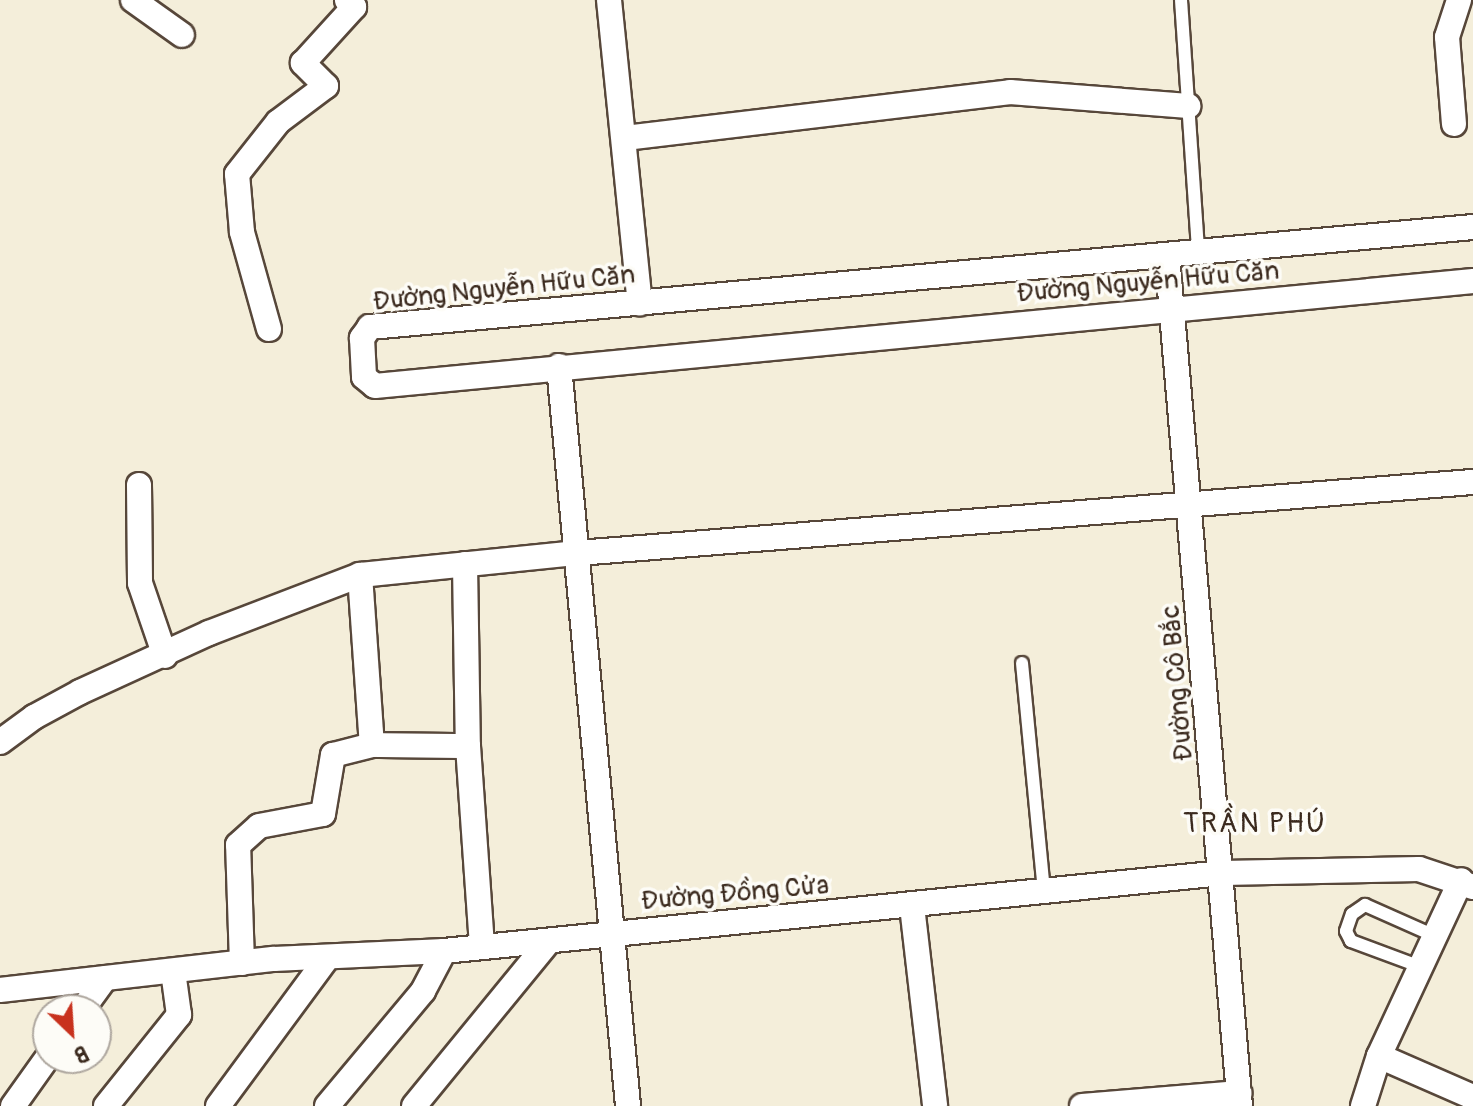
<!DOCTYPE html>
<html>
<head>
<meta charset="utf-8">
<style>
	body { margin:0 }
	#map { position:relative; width:1473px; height:1106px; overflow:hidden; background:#f4eeda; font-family:Pangolin,sans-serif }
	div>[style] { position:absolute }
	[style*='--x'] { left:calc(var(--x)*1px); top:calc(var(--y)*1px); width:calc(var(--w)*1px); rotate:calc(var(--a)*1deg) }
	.roads { filter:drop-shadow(2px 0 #57473a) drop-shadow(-2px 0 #57473a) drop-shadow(0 2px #57473a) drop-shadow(0 -2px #57473a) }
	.service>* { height:12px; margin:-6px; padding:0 6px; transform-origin:6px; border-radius:6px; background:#fff }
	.minor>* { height:24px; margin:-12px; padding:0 12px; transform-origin:12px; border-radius:12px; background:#fff }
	span { translate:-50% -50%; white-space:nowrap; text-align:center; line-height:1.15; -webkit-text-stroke:7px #fdfcf7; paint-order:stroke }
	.street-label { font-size:26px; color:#3b2a1e }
	.neighbourhood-label { font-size:28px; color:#3b2a1e; letter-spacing:2px }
	.north { position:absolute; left:32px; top:994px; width:80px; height:80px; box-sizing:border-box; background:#fdfcf7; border:2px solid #afa8a0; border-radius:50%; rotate:155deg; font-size:22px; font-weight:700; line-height:32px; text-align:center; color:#3b2a1e }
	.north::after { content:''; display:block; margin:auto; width:28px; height:36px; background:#c8321e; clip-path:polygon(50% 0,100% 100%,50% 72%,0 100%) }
</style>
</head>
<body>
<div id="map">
	<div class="roads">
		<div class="service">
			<i style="--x:1181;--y:0;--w:253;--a:86.1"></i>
			<i style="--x:1022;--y:663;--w:230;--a:84.5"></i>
			<i style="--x:1421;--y:967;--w:75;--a:-159.6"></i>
			<i style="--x:1351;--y:941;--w:11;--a:-117"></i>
			<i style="--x:1346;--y:931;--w:18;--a:-71"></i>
			<i style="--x:1352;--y:914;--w:16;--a:-35"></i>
			<i style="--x:1365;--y:905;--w:77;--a:23.9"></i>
		</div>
		<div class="minor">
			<i style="--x:133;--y:0;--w:60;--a:35.5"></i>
			<i style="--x:609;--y:0;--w:305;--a:84.2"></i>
			<i style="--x:1454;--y:124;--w:87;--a:-94.6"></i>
			<i style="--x:1447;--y:37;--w:39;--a:-72"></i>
			<i style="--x:625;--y:138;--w:388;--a:-6.8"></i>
			<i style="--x:1010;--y:92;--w:179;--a:4.5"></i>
			<i style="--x:1473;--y:227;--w:1108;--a:174.82"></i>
			<i style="--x:370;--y:327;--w:14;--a:126"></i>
			<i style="--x:362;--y:338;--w:39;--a:87"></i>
			<i style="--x:364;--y:377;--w:14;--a:39"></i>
			<i style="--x:375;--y:386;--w:1103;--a:-5.46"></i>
			<i style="--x:1167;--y:255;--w:854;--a:85.1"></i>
			<i style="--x:269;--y:329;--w:101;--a:-105.6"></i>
			<i style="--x:242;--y:232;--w:58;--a:-94.9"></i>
			<i style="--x:237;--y:174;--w:66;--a:-51.7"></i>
			<i style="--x:278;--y:122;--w:60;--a:-36.9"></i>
			<i style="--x:326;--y:86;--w:33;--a:-135"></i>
			<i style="--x:303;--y:63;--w:76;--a:-47.7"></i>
			<i style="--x:354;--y:7;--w:10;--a:-135"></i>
			<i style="--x:559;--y:366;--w:743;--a:84.67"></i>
			<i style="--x:139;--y:485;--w:98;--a:89.4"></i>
			<i style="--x:140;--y:583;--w:77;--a:71.1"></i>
			<i style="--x:465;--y:564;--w:182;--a:89.1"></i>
			<i style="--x:468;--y:746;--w:201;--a:86"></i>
			<i style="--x:360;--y:575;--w:170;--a:86"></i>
			<i style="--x:372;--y:745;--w:96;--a:0.6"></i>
			<i style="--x:0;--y:742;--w:42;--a:-36.3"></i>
			<i style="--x:34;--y:717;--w:52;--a:-28.5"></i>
			<i style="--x:80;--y:692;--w:142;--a:-24.6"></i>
			<i style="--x:209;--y:633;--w:162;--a:-21"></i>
			<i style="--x:360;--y:575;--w:219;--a:-5.8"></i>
			<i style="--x:578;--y:553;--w:898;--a:-4.54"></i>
			<i style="--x:912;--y:906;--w:201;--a:83.4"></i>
			<i style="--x:242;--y:963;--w:118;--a:-91.9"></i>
			<i style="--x:238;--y:845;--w:28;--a:-42"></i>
			<i style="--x:259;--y:826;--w:65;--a:-10.6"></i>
			<i style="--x:323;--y:814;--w:60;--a:-80.4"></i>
			<i style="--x:333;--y:755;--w:40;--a:-14.4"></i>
			<i style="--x:0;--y:990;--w:276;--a:-6.5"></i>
			<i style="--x:274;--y:959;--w:170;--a:-2.7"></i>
			<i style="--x:444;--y:951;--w:783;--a:-5.72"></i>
			<i style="--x:1223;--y:873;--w:196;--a:-1.2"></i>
			<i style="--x:1419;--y:869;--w:57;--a:18.4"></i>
			<i style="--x:82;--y:1010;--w:39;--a:-54"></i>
			<i style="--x:1379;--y:1056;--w:103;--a:23.6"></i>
			<i style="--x:13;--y:1106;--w:60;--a:-54.5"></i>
			<i style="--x:106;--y:1106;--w:117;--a:-51.3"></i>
			<i style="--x:179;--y:1015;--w:44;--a:-97.8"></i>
			<i style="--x:218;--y:1106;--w:185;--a:-53.6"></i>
			<i style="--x:327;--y:1106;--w:150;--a:-50.1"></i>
			<i style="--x:423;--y:991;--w:45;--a:-62.3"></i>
			<i style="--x:414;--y:1106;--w:213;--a:-50.7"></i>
			<i style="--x:1082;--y:1106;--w:158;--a:-4.7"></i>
			<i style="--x:1363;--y:1106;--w:52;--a:-72.3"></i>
			<i style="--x:1379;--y:1056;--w:194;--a:-65"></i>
		</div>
	</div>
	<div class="street-label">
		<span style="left:1148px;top:283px;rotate:-5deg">Đường Nguyễn Hữu Căn</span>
		<span style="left:504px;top:289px;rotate:-6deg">Đường Nguyễn Hữu Căn</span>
		<span style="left:1178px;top:683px;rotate:-95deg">Đường Cô Bắc</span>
		<span style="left:735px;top:894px;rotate:-5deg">Đường Đồng Cửa</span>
	</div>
	<div class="neighbourhood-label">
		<span style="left:1255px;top:824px">TRẦN PHÚ</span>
	</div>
	<div class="north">B</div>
</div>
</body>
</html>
